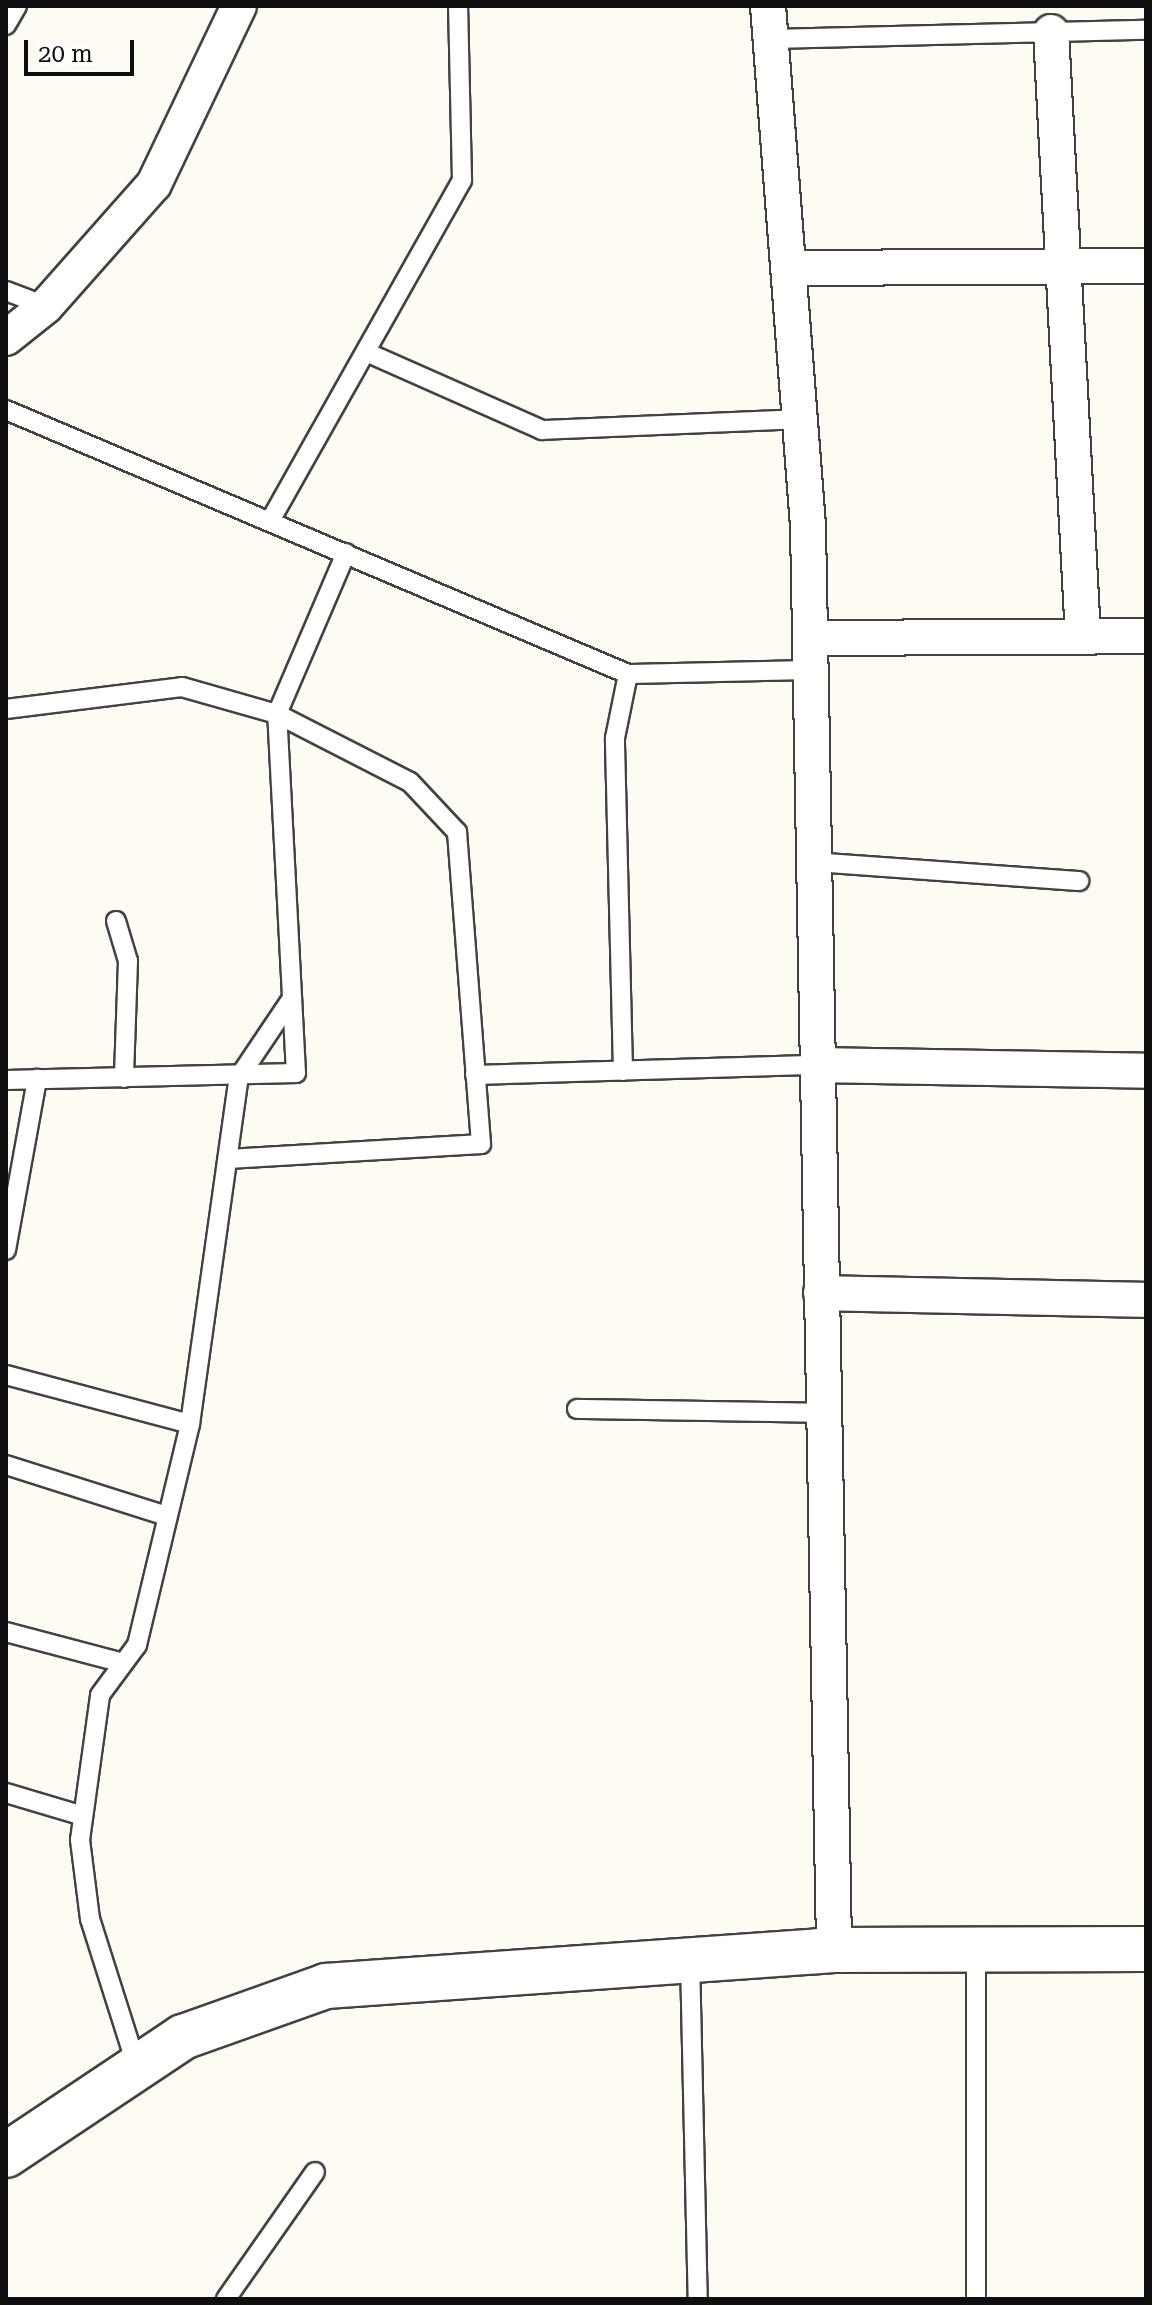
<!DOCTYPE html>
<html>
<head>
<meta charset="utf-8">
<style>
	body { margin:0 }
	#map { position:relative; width:1152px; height:2305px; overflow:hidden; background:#fefbf2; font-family:"Roboto Serif",serif }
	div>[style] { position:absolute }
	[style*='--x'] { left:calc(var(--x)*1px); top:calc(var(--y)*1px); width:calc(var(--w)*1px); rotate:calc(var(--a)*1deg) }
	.roads { filter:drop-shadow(2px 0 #424242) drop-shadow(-2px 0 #424242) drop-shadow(0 2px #424242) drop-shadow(0 -2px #424242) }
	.service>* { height:18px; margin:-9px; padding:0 9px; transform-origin:9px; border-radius:9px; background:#fff }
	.minor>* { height:34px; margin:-17px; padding:0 17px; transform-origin:17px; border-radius:17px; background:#fff }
	.tertiary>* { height:44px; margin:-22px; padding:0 22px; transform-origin:22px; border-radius:22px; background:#fff }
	span { translate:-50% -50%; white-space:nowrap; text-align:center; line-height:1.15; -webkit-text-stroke:8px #fff; paint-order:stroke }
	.frame { position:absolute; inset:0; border:8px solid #0f0f0f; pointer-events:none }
	.scale { position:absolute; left:24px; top:40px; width:110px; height:36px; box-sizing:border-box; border:4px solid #0f0f0f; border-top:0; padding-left:10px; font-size:24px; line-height:28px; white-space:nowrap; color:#0f0f0f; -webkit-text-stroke:6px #fff; paint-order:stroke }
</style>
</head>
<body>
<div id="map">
	<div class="roads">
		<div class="service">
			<i style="--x:6;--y:25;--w:22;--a:-60"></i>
			<i style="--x:771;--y:39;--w:375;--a:-1.4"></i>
			<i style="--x:6;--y:291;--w:43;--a:20.6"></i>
			<i style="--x:366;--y:352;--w:193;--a:23.9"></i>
			<i style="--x:542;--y:430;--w:258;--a:-2.4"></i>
			<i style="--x:6;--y:410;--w:676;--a:23"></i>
			<i style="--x:628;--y:674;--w:183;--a:-1.3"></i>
			<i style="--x:270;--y:521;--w:391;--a:-60.6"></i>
			<i style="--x:462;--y:180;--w:174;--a:-91.3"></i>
			<i style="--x:6;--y:709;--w:177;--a:-7.1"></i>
			<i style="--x:182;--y:687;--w:99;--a:15.9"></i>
			<i style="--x:277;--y:714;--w:175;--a:-66.8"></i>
			<i style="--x:814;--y:862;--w:266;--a:4.1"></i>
			<i style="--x:116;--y:921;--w:42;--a:73.3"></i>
			<i style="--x:128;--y:961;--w:117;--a:92"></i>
			<i style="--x:623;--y:1071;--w:333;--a:-91.4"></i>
			<i style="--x:615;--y:738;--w:65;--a:-78.5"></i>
			<i style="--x:475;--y:1075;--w:343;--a:-1.7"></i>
			<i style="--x:6;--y:1080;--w:290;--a:-1.4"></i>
			<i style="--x:296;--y:1073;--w:360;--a:-93"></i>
			<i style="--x:277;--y:714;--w:149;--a:27.1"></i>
			<i style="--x:410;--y:782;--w:69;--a:46.8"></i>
			<i style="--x:457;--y:832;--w:313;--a:85.6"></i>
			<i style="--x:481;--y:1144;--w:253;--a:176.6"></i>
			<i style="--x:6;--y:1250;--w:174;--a:-79.7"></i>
			<i style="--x:6;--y:1375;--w:190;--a:14.9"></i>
			<i style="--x:577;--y:1409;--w:247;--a:0.9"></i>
			<i style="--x:6;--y:1465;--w:169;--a:17.6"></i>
			<i style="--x:6;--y:1632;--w:121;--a:14.8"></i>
			<i style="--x:6;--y:1793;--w:80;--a:16.6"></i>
			<i style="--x:976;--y:1948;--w:351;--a:90"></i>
			<i style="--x:690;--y:1959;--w:340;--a:88.7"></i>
			<i style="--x:137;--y:2067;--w:155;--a:-107.6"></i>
			<i style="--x:90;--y:1919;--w:80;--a:-97.2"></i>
			<i style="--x:80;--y:1840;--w:146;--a:-82.1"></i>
			<i style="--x:100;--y:1695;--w:62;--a:-53.5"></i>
			<i style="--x:137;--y:1645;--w:227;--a:-76.5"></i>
			<i style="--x:190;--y:1424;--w:350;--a:-82"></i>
			<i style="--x:239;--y:1077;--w:95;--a:-56.1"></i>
			<i style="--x:226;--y:2299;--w:155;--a:-55"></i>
		</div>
		<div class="minor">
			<i style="--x:768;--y:6;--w:522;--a:85.6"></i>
			<i style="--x:808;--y:526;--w:1424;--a:88.95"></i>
			<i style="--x:1051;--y:32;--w:605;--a:86.97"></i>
			<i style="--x:789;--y:268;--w:357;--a:-0.3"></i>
			<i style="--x:6;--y:338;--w:51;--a:-38.7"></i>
			<i style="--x:46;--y:306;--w:163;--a:-48.5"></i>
			<i style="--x:154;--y:184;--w:197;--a:-64.5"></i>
			<i style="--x:810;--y:638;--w:336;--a:-0.3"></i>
			<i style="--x:818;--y:1065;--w:328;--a:1"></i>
			<i style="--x:821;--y:1293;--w:325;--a:1.2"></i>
		</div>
		<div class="tertiary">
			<i style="--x:6;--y:2155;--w:213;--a:-33.7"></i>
			<i style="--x:183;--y:2037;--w:152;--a:-19.6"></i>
			<i style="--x:326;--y:1986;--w:509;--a:-4.05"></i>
			<i style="--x:834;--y:1950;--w:312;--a:-0.2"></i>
		</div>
	</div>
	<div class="frame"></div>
	<div class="scale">20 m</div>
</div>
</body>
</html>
